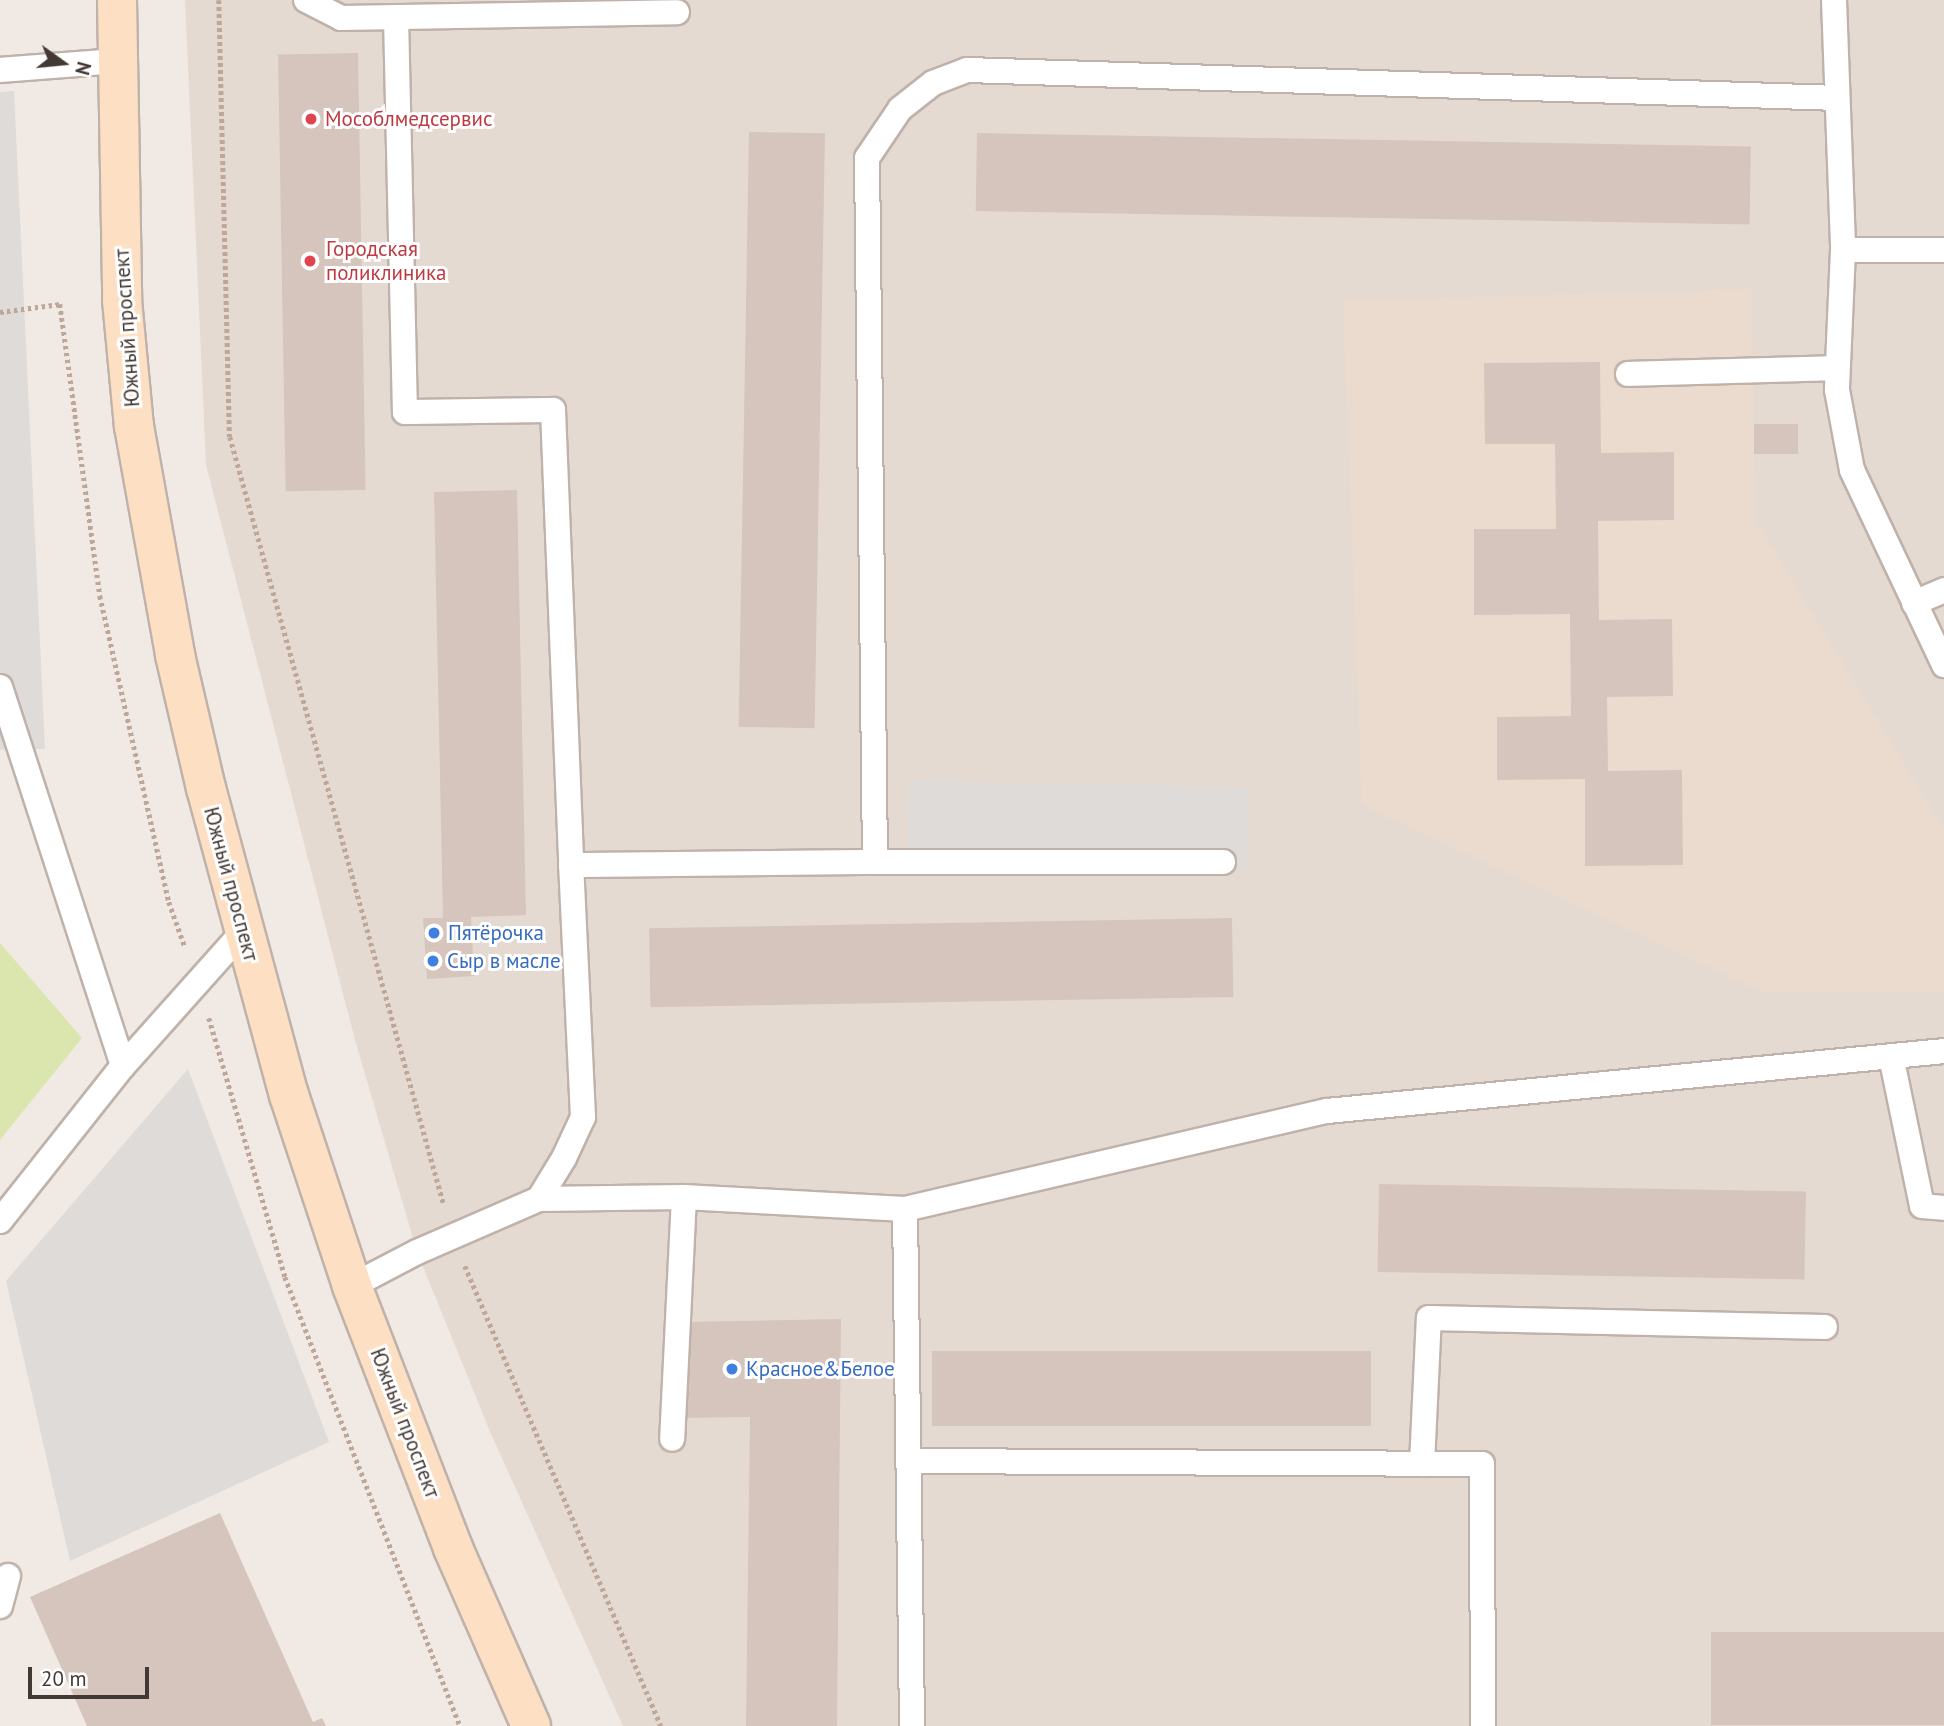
<!DOCTYPE html>
<html>
<head>
<meta charset="utf-8">
<style>
	body { margin:0 }
	#map { position:relative; width:1944px; height:1726px; overflow:hidden; background:#f1eae4; font-family:"PT Sans",sans-serif }
	div>[style] { position:absolute }
	[style*='--x'] { left:calc(var(--x)*1px); top:calc(var(--y)*1px); width:calc(var(--w)*1px); rotate:calc(var(--a)*1deg) }
	.residential>* { inset:0; background:#e5dad2 }
	.education>* { inset:0; background:#eadbce }
	.green>* { inset:0; background:#dbe5ae }
	.parking>* { inset:0; background:#dfdbd9; transform-origin:0 0 }
	.building>* { inset:0; background:#d6c5bd; transform-origin:0 0 }
	.path>* { height:4.5px; margin-top:-2.25px; transform-origin:0; background:repeating-linear-gradient(90deg,#bea799 0 3.5px,transparent 0 7px) }
	.roads { filter:drop-shadow(2px 0 #bfb2aa) drop-shadow(-2px 0 #bfb2aa) drop-shadow(0 2px #bfb2aa) drop-shadow(0 -2px #bfb2aa) }
	.lane>* { height:24px; margin:-12px; padding:0 12px; transform-origin:12px; border-radius:12px; background:#fff }
	.secondary>* { height:38px; margin:-19px; padding:0 19px; transform-origin:19px; border-radius:19px; background:#fde0c3 }
	.dots>* { width:19px; height:19px; translate:-50% -50%; box-sizing:border-box; border:4px solid #fff; border-radius:50% }
	span { translate:-50% -50%; white-space:nowrap; text-align:center; line-height:1.15; -webkit-text-stroke:6px #fff; paint-order:stroke }
	.health-label { font-size:21px; color:#be3a42 }
	.left { translate:0 -50%; text-align:left }
	.street-label { font-size:21px; color:#433934 }
	.shop-label { font-size:21px; color:#366cbe }
	.north { position:absolute; left:28px; top:28px; width:70px; height:70px; -webkit-text-stroke:5px #fff; paint-order:stroke; rotate:105deg; font-size:19px; font-weight:700; line-height:28px; text-align:center; color:#433934 }
	.north::after { content:''; display:block; margin:auto; width:24px; height:32px; background:#433934; clip-path:polygon(50% 0,100% 100%,50% 72%,0 100%) }
	.scale { position:absolute; left:28px; top:1667px; width:121px; height:32px; box-sizing:border-box; border:4px solid #433934; border-top:0; padding-left:9px; font-size:21px; line-height:24px; white-space:nowrap; color:#433934; -webkit-text-stroke:5px #fff; paint-order:stroke }
</style>
</head>
<body>
<div id="map">
	<div class="residential">
		<i style="clip-path:polygon(185px 0,1944px 0,1944px 1726px,623px 1726px,491px 1434px,417px 1252px,355px 1040px,206px 465px)"></i>
	</div>
	<div class="education">
		<i style="clip-path:polygon(1751px 289px,1756px 521px,1944px 829px,1944px 992px,1764px 993px,1362px 805px,1343px 301px)"></i>
	</div>
	<div class="green">
		<i style="clip-path:polygon(0 943px,82px 1038px,0 1140px)"></i>
	</div>
	<div class="parking">
		<i style="clip-path:polygon(14px 91px,45px 749px,0 750px,0 92px)"></i>
		<i style="left:910px;top:781px;width:338px;height:83px;rotate:1deg"></i>
		<i style="clip-path:polygon(188px 1069px,329px 1442px,70px 1561px,6px 1281px)"></i>
	</div>
	<div class="building">
		<i style="left:358px;top:53px;width:437px;height:80px;rotate:89deg"></i>
		<i style="left:749px;top:132px;width:76px;height:595px;rotate:1deg"></i>
		<i style="left:977px;top:133px;width:774px;height:78px;rotate:1deg"></i>
		<i style="clip-path:polygon(1600px 362px,1601px 453px,1674px 452px,1674px 520px,1598px 521px,1599px 620px,1672px 619px,1673px 696px,1607px 697px,1608px 771px,1682px 770px,1683px 865px,1585px 866px,1585px 779px,1497px 780px,1497px 717px,1571px 716px,1570px 614px,1474px 615px,1474px 529px,1556px 529px,1555px 444px,1485px 444px,1484px 363px)"></i>
		<i style="left:1754px;top:424px;width:44px;height:30px"></i>
		<i style="clip-path:polygon(517px 490px,526px 915px,471px 917px,474px 976px,427px 979px,423px 918px,443px 918px,434px 492px)"></i>
		<i style="left:1232px;top:918px;width:79px;height:583px;rotate:89deg"></i>
		<i style="left:1379px;top:1184px;width:427px;height:88px;rotate:1deg"></i>
		<i style="clip-path:polygon(841px 1319px,837px 1726px,746px 1726px,750px 1417px,681px 1418px,680px 1322px)"></i>
		<i style="left:932px;top:1351px;width:439px;height:75px"></i>
		<i style="clip-path:polygon(220px 1513px,313px 1722px,322px 1718px,326px 1726px,87px 1726px,30px 1597px)"></i>
		<i style="left:1944px;top:1632px;width:93px;height:233px;rotate:90deg"></i>
	</div>
	<div class="path">
		<i style="--x:219;--y:0;--w:437;--a:88.6"></i>
		<i style="--x:230;--y:437;--w:797;--a:74.43"></i>
		<i style="--x:0;--y:312;--w:61;--a:-7.6"></i>
		<i style="--x:60;--y:304;--w:295;--a:82.2"></i>
		<i style="--x:100;--y:596;--w:314;--a:77.3"></i>
		<i style="--x:169;--y:902;--w:48;--a:70.4"></i>
		<i style="--x:209;--y:1018;--w:270;--a:73.6"></i>
		<i style="--x:285;--y:1277;--w:482;--a:68.7"></i>
		<i style="--x:465;--y:1266;--w:500;--a:66.92"></i>
	</div>
	<div class="roads">
		<div class="lane">
			<i style="--x:306;--y:0;--w:39;--a:27"></i>
			<i style="--x:341;--y:18;--w:336;--a:-1"></i>
			<i style="--x:1834;--y:0;--w:250;--a:87.9"></i>
			<i style="--x:1843;--y:250;--w:101;--a:0"></i>
			<i style="--x:396;--y:17;--w:395;--a:88.7"></i>
			<i style="--x:405;--y:412;--w:148;--a:-0.8"></i>
			<i style="--x:553;--y:410;--w:455;--a:87.7"></i>
			<i style="--x:0;--y:70;--w:118;--a:-4.4"></i>
			<i style="--x:1843;--y:250;--w:140;--a:92.5"></i>
			<i style="--x:1837;--y:390;--w:81;--a:79.4"></i>
			<i style="--x:1852;--y:470;--w:216;--a:64.7"></i>
			<i style="--x:1628;--y:374;--w:209;--a:-1.6"></i>
			<i style="--x:1914;--y:603;--w:33;--a:-23"></i>
			<i style="--x:0;--y:687;--w:398;--a:72"></i>
			<i style="--x:1223;--y:862;--w:348;--a:180"></i>
			<i style="--x:875;--y:862;--w:704;--a:-90.65"></i>
			<i style="--x:867;--y:158;--w:59;--a:-56"></i>
			<i style="--x:900;--y:109;--w:42;--a:-38.2"></i>
			<i style="--x:933;--y:83;--w:36;--a:-21"></i>
			<i style="--x:967;--y:70;--w:870;--a:1.84"></i>
			<i style="--x:1891;--y:1056;--w:153;--a:78.3"></i>
			<i style="--x:1922;--y:1206;--w:22;--a:5"></i>
			<i style="--x:684;--y:1197;--w:221;--a:3.1"></i>
			<i style="--x:905;--y:1209;--w:517;--a:89.22"></i>
			<i style="--x:539;--y:1199;--w:145;--a:-0.8"></i>
			<i style="--x:684;--y:1197;--w:242;--a:92.8"></i>
			<i style="--x:905;--y:1209;--w:433;--a:-13.1"></i>
			<i style="--x:1327;--y:1111;--w:620;--a:-5.55"></i>
			<i style="--x:0;--y:1221;--w:198;--a:-51.6"></i>
			<i style="--x:123;--y:1066;--w:180;--a:-48.2"></i>
			<i style="--x:352;--y:1286;--w:73;--a:-27.6"></i>
			<i style="--x:417;--y:1252;--w:133;--a:-23.5"></i>
			<i style="--x:539;--y:1199;--w:48;--a:-58.6"></i>
			<i style="--x:564;--y:1158;--w:45;--a:-65.1"></i>
			<i style="--x:583;--y:1117;--w:252;--a:-92.7"></i>
			<i style="--x:571;--y:865;--w:304;--a:-0.6"></i>
			<i style="--x:908;--y:1461;--w:574;--a:0.3"></i>
			<i style="--x:1482;--y:1464;--w:262;--a:89.8"></i>
			<i style="--x:1422;--y:1464;--w:146;--a:-87.3"></i>
			<i style="--x:1429;--y:1318;--w:396;--a:1.3"></i>
			<i style="--x:0;--y:1606;--w:31;--a:-75"></i>
		</div>
		<div class="secondary">
			<i style="--x:117;--y:0;--w:300;--a:89"></i>
			<i style="--x:122;--y:300;--w:127;--a:84.6"></i>
			<i style="--x:134;--y:426;--w:233;--a:79.8"></i>
			<i style="--x:175;--y:655;--w:137;--a:76.9"></i>
			<i style="--x:206;--y:788;--w:318;--a:74.9"></i>
			<i style="--x:289;--y:1095;--w:201;--a:71.7"></i>
			<i style="--x:352;--y:1286;--w:281;--a:68.9"></i>
			<i style="--x:453;--y:1548;--w:194;--a:66.3"></i>
		</div>
	</div>
	<div class="dots">
		<i style="left:311px;top:119px;background:#e0444e"></i>
		<i style="left:310px;top:261px;background:#e0444e"></i>
		<i style="left:434px;top:933px;background:#3f7fe0"></i>
		<i style="left:433px;top:961px;background:#3f7fe0"></i>
		<i style="left:732px;top:1369px;background:#3f7fe0"></i>
	</div>
	<div class="health-label">
		<span class="left" style="left:325px;top:119px">Мособлмедсервис</span>
		<span class="left" style="left:326px;top:261px">Городская<br>поликлиника</span>
	</div>
	<div class="street-label">
		<span style="left:127px;top:328px;rotate:-94deg">Южный проспект</span>
		<span style="left:231px;top:884px;rotate:75deg">Южный проспект</span>
		<span style="left:405px;top:1423px;rotate:69deg">Южный проспект</span>
	</div>
	<div class="shop-label">
		<span class="left" style="left:448px;top:933px">Пятёрочка</span>
		<span class="left" style="left:447px;top:961px">Сыр в масле</span>
		<span class="left" style="left:746px;top:1369px">Красное&amp;Белое</span>
	</div>
	<div class="north">N</div>
	<div class="scale">20 m</div>
</div>
</body>
</html>
